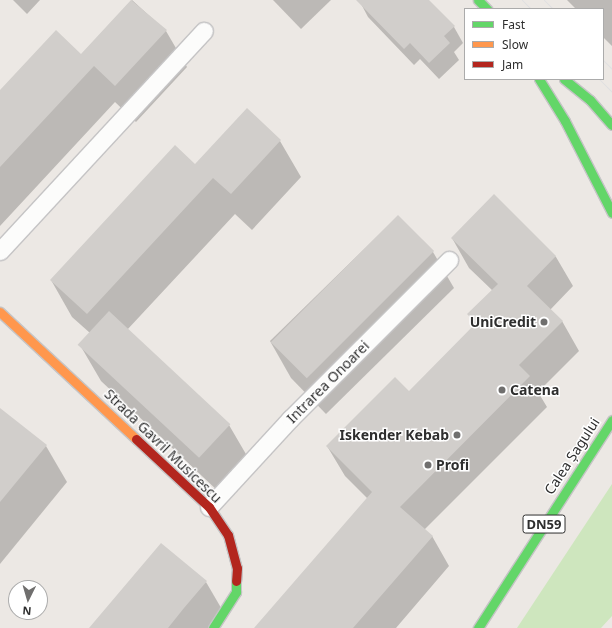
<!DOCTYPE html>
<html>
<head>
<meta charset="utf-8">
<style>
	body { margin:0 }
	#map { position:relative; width:612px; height:628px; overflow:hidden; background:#ece8e4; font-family:"Noto Sans",sans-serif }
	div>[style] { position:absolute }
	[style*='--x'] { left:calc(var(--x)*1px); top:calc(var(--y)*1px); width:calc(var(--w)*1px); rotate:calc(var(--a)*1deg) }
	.green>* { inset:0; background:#cee6be }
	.shadow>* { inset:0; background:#0003 }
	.building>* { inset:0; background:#d1cecb; transform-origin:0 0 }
	.roads { filter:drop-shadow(1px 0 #c5c4c5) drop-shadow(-1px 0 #c5c4c5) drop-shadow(0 1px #c5c4c5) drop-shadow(0 -1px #c5c4c5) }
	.lane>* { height:17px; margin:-8.5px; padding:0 8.5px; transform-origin:8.5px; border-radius:8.5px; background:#fcfcfb }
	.fast>* { height:9px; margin:-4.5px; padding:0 4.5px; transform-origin:4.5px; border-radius:4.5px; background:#63d668 }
	.slow>* { height:9px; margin:-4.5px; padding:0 4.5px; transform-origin:4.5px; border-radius:4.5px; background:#ff974d }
	.jam>* { height:9px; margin:-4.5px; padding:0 4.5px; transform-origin:4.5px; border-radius:4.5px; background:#b3261e }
	.tram>* { height:1px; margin:-0.5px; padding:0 0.5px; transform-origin:0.5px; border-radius:0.5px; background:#dfdfe1 }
	.dots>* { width:11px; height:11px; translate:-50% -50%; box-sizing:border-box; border:2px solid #fff; border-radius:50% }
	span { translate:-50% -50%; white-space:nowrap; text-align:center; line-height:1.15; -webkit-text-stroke:3px #fff; paint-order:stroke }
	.shield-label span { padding:1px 3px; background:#fff; border:1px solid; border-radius:3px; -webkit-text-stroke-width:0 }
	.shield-label { font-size:13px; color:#2e2e2e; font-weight:700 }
	.poi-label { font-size:14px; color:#2e2e2e; font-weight:700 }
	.right { translate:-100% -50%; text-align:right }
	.left { translate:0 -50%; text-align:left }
	.street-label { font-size:14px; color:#2e2e2e }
	.legend { position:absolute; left:464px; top:8px; width:140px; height:72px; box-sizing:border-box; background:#fff; border:1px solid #ababab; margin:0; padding:5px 7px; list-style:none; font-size:12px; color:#2e2e2e }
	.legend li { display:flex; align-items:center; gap:8px; height:20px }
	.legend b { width:20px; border:1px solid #ababab }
	.north { position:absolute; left:8px; top:580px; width:40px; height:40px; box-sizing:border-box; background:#fff; border:1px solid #ababab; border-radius:50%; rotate:185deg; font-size:11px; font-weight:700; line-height:16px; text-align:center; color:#2e2e2e }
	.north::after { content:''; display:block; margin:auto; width:14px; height:18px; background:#706f6e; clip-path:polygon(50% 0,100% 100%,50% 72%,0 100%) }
</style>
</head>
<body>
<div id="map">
	<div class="green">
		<i style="clip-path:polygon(612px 484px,612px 616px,601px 628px,517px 628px)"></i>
	</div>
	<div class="shadow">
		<i style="clip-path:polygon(13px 0,40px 0,27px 14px)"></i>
		<i style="clip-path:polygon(132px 0,166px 31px,187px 67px,136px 122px,115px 102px,0 226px,0 92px,81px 55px)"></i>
		<i style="clip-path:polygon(273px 0,331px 0,301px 29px)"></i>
		<i style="clip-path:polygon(359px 0,428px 0,454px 27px,463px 43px,454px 52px,459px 60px,439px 79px,420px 59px,414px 65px,368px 17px)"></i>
		<i style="clip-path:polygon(567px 0,612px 0,612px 46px,603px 37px,603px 9px,576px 9px)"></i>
		<i style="clip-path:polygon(280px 141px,301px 177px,252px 230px,235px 214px,127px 330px,229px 425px,250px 461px,220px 493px,101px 381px,80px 345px,90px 333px,72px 317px,51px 280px,195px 165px)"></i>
		<i style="clip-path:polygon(494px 196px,556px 257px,573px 286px,550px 310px,562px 321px,579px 351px,538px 392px,547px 407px,424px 530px,432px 536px,449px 566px,396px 628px,256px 628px,368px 499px,345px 476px,327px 446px,409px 392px,475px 326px,469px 315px,493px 291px,469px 268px,452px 238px)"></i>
		<i style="clip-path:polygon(398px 216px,433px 252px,454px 288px,326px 414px,291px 378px,270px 341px)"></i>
		<i style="clip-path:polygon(0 409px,46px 446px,67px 482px,0 564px)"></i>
		<i style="clip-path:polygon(206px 582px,227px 618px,219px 628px,91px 628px)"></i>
	</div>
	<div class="building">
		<i style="clip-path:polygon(131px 0,167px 30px,115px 86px,94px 66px,0 167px,0 90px,56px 30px,81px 54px)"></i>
		<i style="clip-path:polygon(356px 0,429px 0,455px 26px,444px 36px,450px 43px,429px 63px,410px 43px,404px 49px)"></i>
		<i style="clip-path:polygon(247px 108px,281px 140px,231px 194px,213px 178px,87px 314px,50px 280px,175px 145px,195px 164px)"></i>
		<i style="clip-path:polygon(494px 194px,556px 256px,527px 286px,563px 321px,519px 365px,530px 376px,400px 507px,433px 536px,353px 628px,254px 628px,372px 492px,326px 446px,395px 377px,409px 391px,476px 323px,467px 314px,498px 284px,451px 238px)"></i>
		<i style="left:398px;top:215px;width:51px;height:180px;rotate:45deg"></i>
		<i style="left:109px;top:311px;width:166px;height:46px;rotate:43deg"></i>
		<i style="clip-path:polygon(0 408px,47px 445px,0 502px)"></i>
		<i style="clip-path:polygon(161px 543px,207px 581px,184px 608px,168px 628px,89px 628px)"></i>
	</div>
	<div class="roads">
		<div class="lane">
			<i style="--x:0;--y:251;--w:300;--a:-47.2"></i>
			<i style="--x:209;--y:507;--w:120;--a:-47.4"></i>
			<i style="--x:290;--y:419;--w:225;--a:-45"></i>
		</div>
		<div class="fast">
			<i style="--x:478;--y:0;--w:13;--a:45"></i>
			<i style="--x:539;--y:79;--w:49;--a:58.2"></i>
			<i style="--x:565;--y:121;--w:103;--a:62.9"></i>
			<i style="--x:564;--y:79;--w:33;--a:39"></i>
			<i style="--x:590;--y:100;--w:33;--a:49"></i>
			<i style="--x:213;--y:628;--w:43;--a:-57.4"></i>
			<i style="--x:236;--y:592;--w:11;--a:-90"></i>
			<i style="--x:478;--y:628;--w:247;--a:-57.2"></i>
		</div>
		<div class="slow">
			<i style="--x:0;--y:312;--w:186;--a:43"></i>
		</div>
		<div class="jam">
			<i style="--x:136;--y:439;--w:100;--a:43"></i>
			<i style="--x:209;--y:507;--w:34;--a:56"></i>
			<i style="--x:228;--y:535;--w:34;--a:75"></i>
			<i style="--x:237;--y:568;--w:13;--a:94"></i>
		</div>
	</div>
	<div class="tram">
		<i style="--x:522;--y:0;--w:13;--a:45"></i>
		<i style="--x:544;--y:0;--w:13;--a:45"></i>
		<i style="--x:603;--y:60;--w:13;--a:45"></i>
		<i style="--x:599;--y:79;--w:18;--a:45"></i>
	</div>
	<div class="dots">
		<i style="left:544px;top:322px;background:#706f6e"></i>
		<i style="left:502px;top:390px;background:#706f6e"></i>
		<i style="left:457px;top:435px;background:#706f6e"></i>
		<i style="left:428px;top:465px;background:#706f6e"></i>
	</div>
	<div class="shield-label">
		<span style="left:544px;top:524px">DN59</span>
	</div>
	<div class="poi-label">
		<span class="right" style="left:536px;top:322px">UniCredit</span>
		<span class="left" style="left:510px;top:390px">Catena</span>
		<span class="right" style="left:449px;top:435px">Iskender Kebab</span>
		<span class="left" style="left:436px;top:465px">Profi</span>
	</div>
	<div class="street-label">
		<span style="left:328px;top:382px;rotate:-45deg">Intrarea Onoarei</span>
		<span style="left:163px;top:446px;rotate:44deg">Strada Gavril Musicescu</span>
		<span style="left:572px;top:456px;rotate:-57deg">Calea Șagului</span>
	</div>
	<ul class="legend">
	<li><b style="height:5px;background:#63d668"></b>Fast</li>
	<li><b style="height:5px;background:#ff974d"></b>Slow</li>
	<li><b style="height:5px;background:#b3261e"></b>Jam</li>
	</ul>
	<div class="north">N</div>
</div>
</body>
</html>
